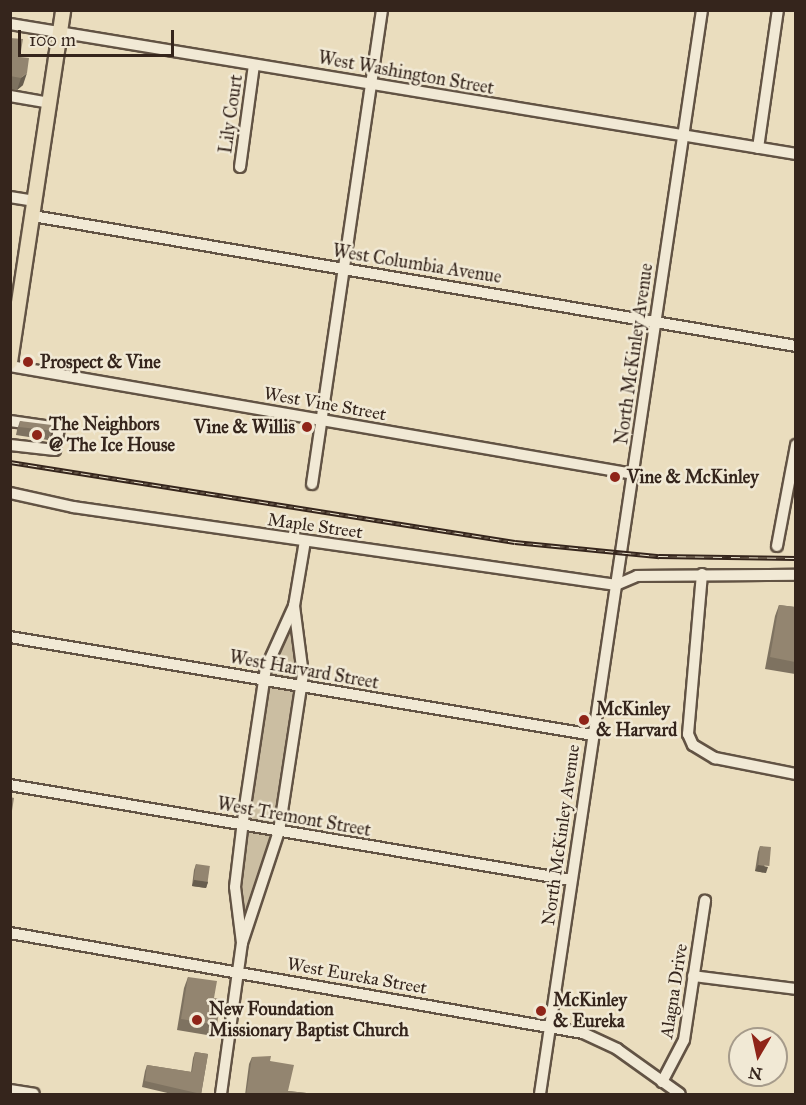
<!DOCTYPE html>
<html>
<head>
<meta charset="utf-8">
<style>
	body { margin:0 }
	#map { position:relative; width:806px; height:1105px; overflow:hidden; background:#eaddbe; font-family:"IM FELL Great Primer",serif }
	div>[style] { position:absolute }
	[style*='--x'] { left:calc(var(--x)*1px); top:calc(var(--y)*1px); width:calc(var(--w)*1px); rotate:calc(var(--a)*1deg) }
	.green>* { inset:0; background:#cbbea2 }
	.roads { filter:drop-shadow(2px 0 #625344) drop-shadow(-2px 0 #625344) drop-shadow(0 2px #625344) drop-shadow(0 -2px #625344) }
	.minor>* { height:10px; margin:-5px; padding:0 5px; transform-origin:5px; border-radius:5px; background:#f1e9d5 }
	.major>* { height:14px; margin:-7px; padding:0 7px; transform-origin:7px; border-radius:7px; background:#eaddbe }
	.rail>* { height:5px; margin-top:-2.5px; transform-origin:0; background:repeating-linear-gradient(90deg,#f1e9d5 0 9px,#35251c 0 18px); box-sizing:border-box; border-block:2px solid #35251c }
	.wall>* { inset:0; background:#7e7260 }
	.shaded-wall>* { inset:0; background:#675d4e }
	.building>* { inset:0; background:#938570; transform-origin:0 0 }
	.dots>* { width:16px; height:16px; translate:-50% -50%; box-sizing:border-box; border:3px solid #f1e9d5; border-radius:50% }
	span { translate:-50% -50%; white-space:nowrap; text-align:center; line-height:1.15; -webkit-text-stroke:5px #f1e9d5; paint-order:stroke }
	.street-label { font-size:18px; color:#35251c }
	.poi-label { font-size:18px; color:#35251c; font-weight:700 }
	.left { translate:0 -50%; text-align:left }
	.right { translate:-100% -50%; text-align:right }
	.frame { position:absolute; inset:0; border:12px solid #35251c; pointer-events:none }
	.north { position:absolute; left:728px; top:1027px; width:60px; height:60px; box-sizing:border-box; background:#f1e9d5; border:2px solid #a69b8b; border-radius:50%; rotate:189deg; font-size:16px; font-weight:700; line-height:24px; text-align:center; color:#35251c }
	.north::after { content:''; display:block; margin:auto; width:21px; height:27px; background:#8f2418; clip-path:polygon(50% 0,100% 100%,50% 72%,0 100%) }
	.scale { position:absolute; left:18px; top:30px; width:156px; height:27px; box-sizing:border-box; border:3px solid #35251c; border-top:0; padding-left:8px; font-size:18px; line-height:21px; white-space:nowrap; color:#35251c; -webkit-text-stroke:4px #f1e9d5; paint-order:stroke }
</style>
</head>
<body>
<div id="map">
	<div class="green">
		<i style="clip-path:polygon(291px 626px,298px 667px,270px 853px,244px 913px,242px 863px,265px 699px,272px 665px)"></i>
	</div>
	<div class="roads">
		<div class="minor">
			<i style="--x:10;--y:24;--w:797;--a:9.39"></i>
			<i style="--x:10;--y:96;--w:40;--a:10"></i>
			<i style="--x:758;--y:148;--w:139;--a:-81.8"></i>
			<i style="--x:240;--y:167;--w:103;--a:-82.2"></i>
			<i style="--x:10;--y:197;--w:25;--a:9"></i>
			<i style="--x:33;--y:216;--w:774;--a:9.67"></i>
			<i style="--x:10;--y:366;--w:632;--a:9.83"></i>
			<i style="--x:10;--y:421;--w:49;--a:8.1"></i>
			<i style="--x:59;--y:428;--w:22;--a:100"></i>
			<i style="--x:55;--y:450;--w:45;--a:-173.7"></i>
			<i style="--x:312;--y:484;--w:479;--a:-81.6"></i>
			<i style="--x:10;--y:493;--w:65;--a:12.5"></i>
			<i style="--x:73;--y:507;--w:549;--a:8.17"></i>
			<i style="--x:616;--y:585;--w:23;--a:-23"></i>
			<i style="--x:637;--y:576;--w:159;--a:-0.4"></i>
			<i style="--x:777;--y:546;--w:103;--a:-79.3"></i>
			<i style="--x:702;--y:574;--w:161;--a:95"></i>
			<i style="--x:688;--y:734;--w:12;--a:66"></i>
			<i style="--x:693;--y:745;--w:26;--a:31"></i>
			<i style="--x:715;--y:758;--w:83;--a:11.2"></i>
			<i style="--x:10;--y:637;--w:591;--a:9.54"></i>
			<i style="--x:10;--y:785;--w:569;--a:9.61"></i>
			<i style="--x:10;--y:933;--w:582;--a:9.9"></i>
			<i style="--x:583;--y:1033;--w:38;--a:25"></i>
			<i style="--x:617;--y:1049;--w:77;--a:35.5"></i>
			<i style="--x:242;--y:943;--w:118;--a:-71.7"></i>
			<i style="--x:279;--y:831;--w:158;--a:-81.3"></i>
			<i style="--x:303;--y:675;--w:70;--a:-97.4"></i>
			<i style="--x:693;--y:976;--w:104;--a:7.2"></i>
			<i style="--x:662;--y:1082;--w:47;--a:-62.4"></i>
			<i style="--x:684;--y:1040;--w:141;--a:-81.4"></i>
			<i style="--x:10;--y:1090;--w:24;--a:9"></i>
			<i style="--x:221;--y:1094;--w:152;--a:-82.1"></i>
			<i style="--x:242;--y:943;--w:56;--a:-97.1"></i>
			<i style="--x:235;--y:887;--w:75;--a:-83.1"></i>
			<i style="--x:244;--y:813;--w:147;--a:-81.4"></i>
			<i style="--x:266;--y:668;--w:68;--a:-65.7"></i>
			<i style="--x:294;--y:606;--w:66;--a:-80.4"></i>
			<i style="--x:540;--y:1094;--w:1096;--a:-81.5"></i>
		</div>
		<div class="major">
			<i style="--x:10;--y:362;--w:356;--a:-81.4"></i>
		</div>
	</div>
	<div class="rail">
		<i style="--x:10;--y:462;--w:511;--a:9"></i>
		<i style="--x:515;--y:542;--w:145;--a:5.6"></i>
		<i style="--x:659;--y:556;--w:137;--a:0.8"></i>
	</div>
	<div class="wall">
		<i style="clip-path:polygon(10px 38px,20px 57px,23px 85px,17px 90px,10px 89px)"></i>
		<i style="clip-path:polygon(20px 421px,52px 431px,48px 440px,16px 435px,17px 430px)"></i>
		<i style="clip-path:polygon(779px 605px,795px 607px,795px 674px,765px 669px,775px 616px)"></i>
		<i style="clip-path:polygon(760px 846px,766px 873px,755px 871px,758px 852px)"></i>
		<i style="clip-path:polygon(196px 864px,208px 882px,206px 888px,192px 886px,194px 870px)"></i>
		<i style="clip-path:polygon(188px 977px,214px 998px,217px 1025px,213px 1036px,177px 1030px,184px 988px)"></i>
		<i style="clip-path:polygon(195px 1052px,208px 1054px,201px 1095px,176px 1095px,142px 1087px,145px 1071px,147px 1065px,191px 1072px,193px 1058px)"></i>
		<i style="clip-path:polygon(252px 1057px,270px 1061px,288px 1091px,325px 1095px,245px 1095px,249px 1064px)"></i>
	</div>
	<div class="shaded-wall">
		<i style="clip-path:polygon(27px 73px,23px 85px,17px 90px,21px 78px)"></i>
		<i style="clip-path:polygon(758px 865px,768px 867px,766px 873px,755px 871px)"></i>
		<i style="clip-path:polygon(194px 880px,208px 882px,206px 888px,192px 886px)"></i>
	</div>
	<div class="building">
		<i style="clip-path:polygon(10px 38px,23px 39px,20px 57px,29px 58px,27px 73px,21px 78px,10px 76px)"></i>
		<i style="left:20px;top:421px;width:32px;height:6px;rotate:7deg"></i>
		<i style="clip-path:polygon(779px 605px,795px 607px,795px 662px,770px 657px)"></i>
		<i style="clip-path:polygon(10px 797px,14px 798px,11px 817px,10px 817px)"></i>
		<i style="left:760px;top:846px;width:11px;height:19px;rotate:5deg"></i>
		<i style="left:196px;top:864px;width:14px;height:16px;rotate:8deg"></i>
		<i style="clip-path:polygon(188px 977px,217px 981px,214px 998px,221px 999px,217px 1025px,181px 1019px)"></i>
		<i style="clip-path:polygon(195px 1052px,208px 1054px,201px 1094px,145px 1081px,147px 1065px,192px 1072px)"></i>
		<i style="clip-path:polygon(271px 1056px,270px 1061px,294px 1065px,288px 1091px,325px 1095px,246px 1095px,252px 1057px)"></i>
	</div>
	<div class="dots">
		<i style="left:28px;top:362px;background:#8f2418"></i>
		<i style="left:307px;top:427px;background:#8f2418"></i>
		<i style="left:37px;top:435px;background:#8f2418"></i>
		<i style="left:615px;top:477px;background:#8f2418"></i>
		<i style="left:584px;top:720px;background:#8f2418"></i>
		<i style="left:541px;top:1011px;background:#8f2418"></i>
		<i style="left:197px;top:1020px;background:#8f2418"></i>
	</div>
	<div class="street-label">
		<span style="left:406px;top:73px;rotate:10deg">West Washington Street</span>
		<span style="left:231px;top:114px;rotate:-82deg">Lily Court</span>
		<span style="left:417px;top:264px;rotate:9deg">West Columbia Avenue</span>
		<span style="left:634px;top:354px;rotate:-82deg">North McKinley Avenue</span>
		<span style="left:325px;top:404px;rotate:10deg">West Vine Street</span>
		<span style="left:315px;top:526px;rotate:8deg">Maple Street</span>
		<span style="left:304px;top:670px;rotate:10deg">West Harvard Street</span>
		<span style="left:294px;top:817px;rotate:10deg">West Tremont Street</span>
		<span style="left:561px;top:835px;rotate:-82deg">North McKinley Avenue</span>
		<span style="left:357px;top:976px;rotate:10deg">West Eureka Street</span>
		<span style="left:674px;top:991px;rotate:-81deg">Alagna Drive</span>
	</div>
	<div class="poi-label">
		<span class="left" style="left:40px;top:362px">Prospect &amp; Vine</span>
		<span class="left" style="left:49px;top:435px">The Neighbors<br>@ The Ice House</span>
		<span class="right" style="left:295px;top:427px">Vine &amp; Willis</span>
		<span class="left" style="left:627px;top:477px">Vine &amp; McKinley</span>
		<span class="left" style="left:596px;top:720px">McKinley<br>&amp; Harvard</span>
		<span class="left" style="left:553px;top:1011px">McKinley<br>&amp; Eureka</span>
		<span class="left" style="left:209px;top:1020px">New Foundation<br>Missionary Baptist Church</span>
	</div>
	<div class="frame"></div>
	<div class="north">N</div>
	<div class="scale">100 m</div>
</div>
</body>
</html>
